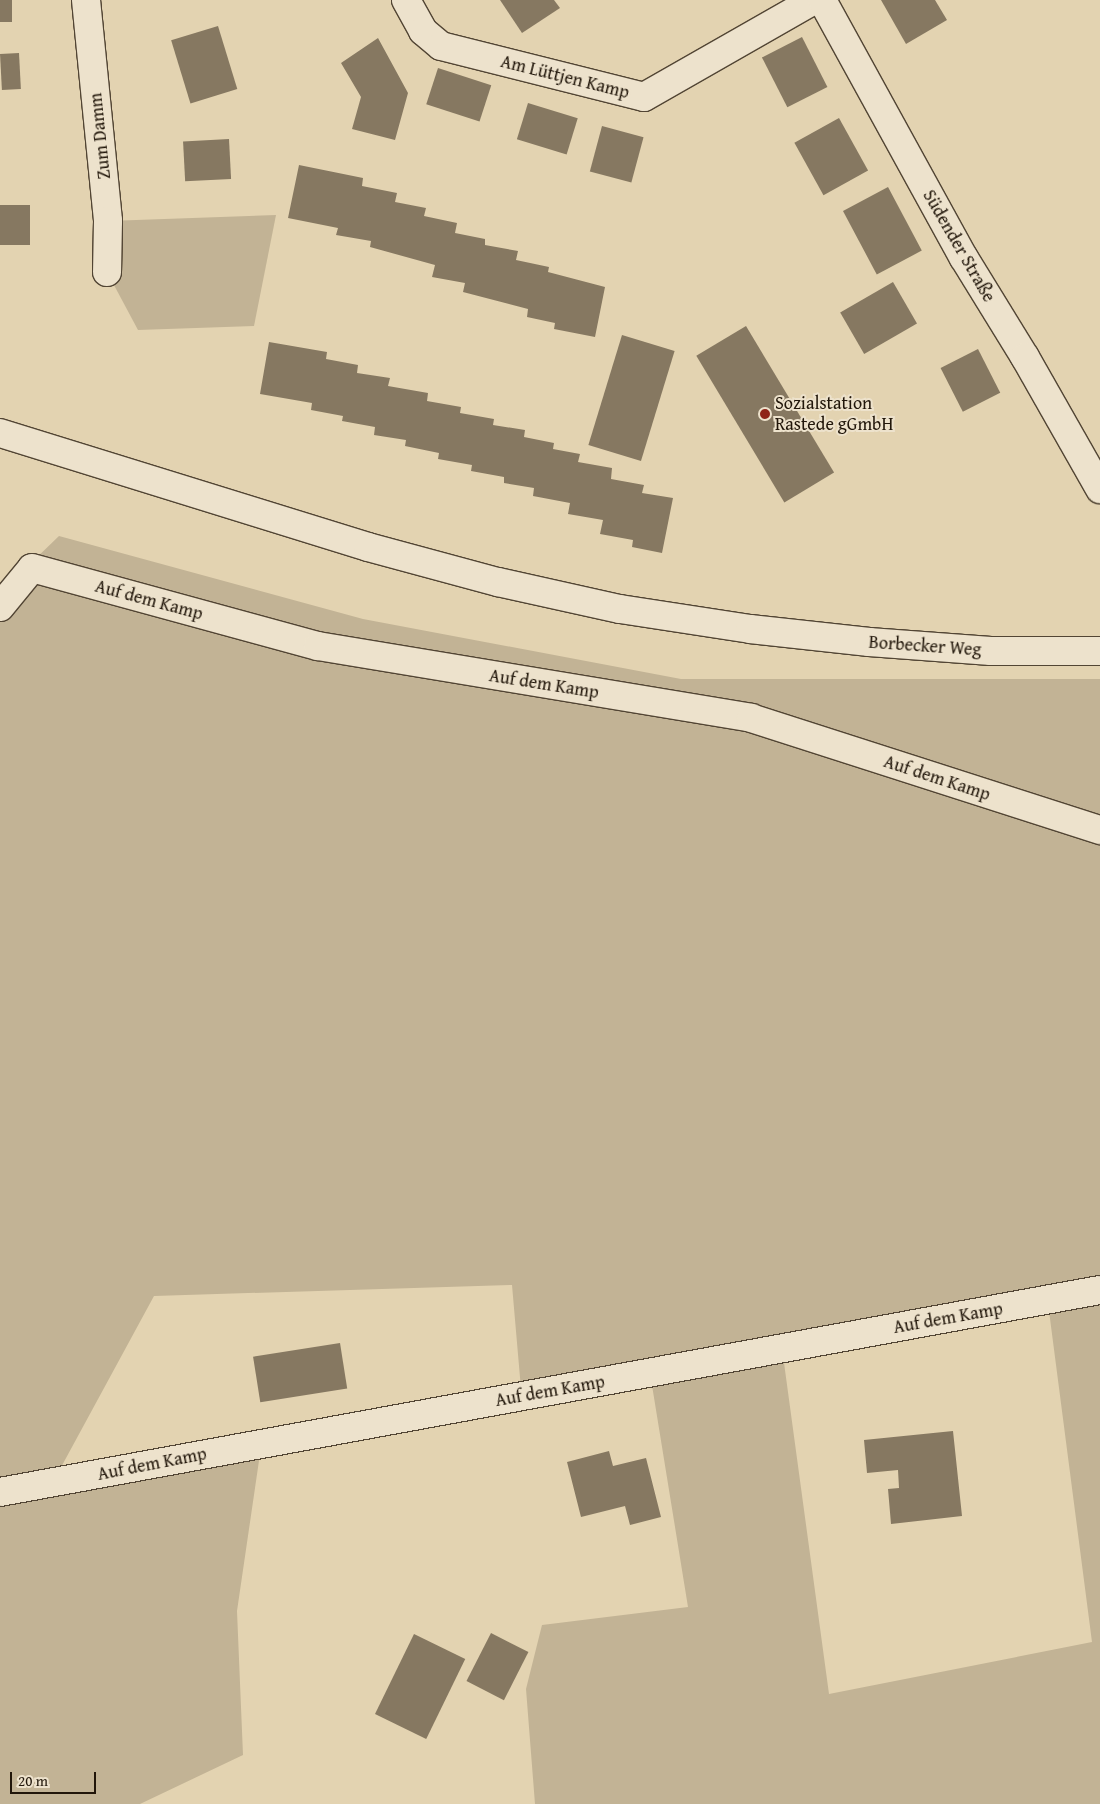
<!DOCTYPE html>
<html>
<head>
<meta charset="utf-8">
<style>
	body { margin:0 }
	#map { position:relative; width:1100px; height:1804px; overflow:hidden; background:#e3d3b1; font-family:"Gentium Book Plus",serif }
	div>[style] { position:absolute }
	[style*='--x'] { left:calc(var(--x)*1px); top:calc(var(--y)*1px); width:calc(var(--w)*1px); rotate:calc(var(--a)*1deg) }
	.green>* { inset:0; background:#c2b395 }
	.building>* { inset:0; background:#867861; transform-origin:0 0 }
	.roads { filter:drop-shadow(1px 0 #524534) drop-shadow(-1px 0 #524534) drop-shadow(0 1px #524534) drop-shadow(0 -1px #524534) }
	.minor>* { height:28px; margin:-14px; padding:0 14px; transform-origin:14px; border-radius:14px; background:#ede2cc }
	.tertiary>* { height:28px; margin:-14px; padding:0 14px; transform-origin:14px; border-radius:14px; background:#ede2cc }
	.dots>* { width:14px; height:14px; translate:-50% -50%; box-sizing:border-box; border:2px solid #ede2cc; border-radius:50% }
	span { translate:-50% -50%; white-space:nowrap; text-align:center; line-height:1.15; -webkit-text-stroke:4px #ede2cc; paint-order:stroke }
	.street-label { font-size:18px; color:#21160a }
	.poi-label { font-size:18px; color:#21160a }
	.left { translate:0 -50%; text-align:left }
	.scale { position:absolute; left:10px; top:1772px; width:86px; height:22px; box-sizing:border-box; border:2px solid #21160a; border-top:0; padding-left:6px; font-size:15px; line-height:18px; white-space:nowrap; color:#21160a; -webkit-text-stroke:4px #ede2cc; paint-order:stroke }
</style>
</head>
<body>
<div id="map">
	<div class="green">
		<i style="clip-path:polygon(276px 215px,254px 326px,138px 330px,107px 272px,108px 221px)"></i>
		<i style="clip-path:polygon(59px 536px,363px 619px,681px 679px,1100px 679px,1100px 1282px,521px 1389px,512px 1285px,154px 1296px,53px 1482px,261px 1447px,237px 1611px,243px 1755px,140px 1804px,0 1804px,0 601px,29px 565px)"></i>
		<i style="clip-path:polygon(1100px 1299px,1100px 1804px,535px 1804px,526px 1689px,542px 1625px,688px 1607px,650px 1373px,782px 1348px,829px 1694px,1092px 1642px,1049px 1311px)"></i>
	</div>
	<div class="building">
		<i style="left:0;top:0;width:12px;height:22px"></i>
		<i style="clip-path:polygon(500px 0,554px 0,560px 8px,522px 33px)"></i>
		<i style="clip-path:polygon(881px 0,935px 0,947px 20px,906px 44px)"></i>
		<i style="left:218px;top:26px;width:66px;height:49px;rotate:73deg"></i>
		<i style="left:802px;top:37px;width:56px;height:45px;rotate:63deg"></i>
		<i style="clip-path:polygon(378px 38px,408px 93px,395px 140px,352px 129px,361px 97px,341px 63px)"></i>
		<i style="left:19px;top:53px;width:36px;height:19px;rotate:87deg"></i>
		<i style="left:438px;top:68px;width:56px;height:38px;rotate:18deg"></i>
		<i style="left:528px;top:103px;width:52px;height:38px;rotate:17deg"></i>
		<i style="left:839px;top:118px;width:60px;height:51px;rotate:61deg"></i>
		<i style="left:602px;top:126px;width:43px;height:47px;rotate:15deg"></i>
		<i style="left:229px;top:139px;width:40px;height:46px;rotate:87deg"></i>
		<i style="clip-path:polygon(299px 165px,363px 178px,362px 186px,397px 193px,395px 202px,426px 208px,424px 216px,457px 223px,455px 233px,485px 239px,485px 245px,518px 251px,516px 260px,549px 267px,548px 272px,605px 287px,595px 337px,554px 329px,555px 323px,527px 317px,528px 309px,463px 292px,465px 283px,432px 277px,435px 265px,370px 247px,371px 241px,336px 235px,338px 228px,288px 218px)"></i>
		<i style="left:888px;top:187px;width:72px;height:51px;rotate:62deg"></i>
		<i style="left:0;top:205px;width:30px;height:40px"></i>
		<i style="left:893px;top:282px;width:48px;height:61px;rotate:60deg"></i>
		<i style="left:746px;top:326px;width:171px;height:58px;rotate:59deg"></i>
		<i style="left:622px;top:335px;width:55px;height:115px;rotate:17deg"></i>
		<i style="clip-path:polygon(269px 342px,327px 352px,326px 359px,358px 365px,357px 373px,390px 378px,388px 386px,428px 393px,427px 401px,461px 407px,460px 413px,494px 419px,493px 425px,525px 430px,524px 437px,554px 443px,553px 449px,580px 454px,578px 462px,612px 468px,611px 479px,644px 485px,642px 493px,673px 498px,662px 553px,632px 547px,633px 540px,600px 534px,603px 520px,568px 514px,570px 503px,533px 496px,534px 488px,504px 483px,504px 477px,471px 471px,472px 465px,438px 459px,439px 453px,405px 446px,406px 440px,374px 435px,375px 427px,342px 421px,343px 416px,311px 410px,312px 403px,260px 394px)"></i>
		<i style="left:978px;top:349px;width:49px;height:42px;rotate:63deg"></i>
		<i style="left:340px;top:1343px;width:46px;height:88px;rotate:81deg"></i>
		<i style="clip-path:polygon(953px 1431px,962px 1516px,891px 1524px,888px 1489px,899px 1488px,898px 1470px,867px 1473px,864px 1440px)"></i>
		<i style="clip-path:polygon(609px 1451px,613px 1466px,646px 1458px,661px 1517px,630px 1525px,625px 1506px,581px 1517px,567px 1462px)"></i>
		<i style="left:491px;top:1633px;width:42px;height:54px;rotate:27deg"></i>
		<i style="left:414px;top:1634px;width:57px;height:89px;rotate:26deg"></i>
	</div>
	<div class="roads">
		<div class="minor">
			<i style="--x:86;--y:0;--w:222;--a:84.3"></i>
			<i style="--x:108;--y:221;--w:51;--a:91.1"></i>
			<i style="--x:406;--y:0;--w:35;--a:61"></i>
			<i style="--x:423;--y:31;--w:23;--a:40"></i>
			<i style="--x:441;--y:46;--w:209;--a:14.1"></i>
			<i style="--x:644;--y:97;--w:196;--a:-29.7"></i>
			<i style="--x:822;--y:0;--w:294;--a:61.2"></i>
			<i style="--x:964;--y:258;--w:116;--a:58.4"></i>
			<i style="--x:1025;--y:357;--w:152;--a:60.4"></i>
			<i style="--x:0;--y:607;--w:50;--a:-50.6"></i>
			<i style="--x:32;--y:568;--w:296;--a:15.3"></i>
			<i style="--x:318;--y:646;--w:439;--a:9.4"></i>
			<i style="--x:751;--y:718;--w:367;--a:17.8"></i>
			<i style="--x:0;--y:1492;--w:1118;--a:-10.41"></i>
		</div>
		<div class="tertiary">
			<i style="--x:0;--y:433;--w:385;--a:17.2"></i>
			<i style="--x:368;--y:547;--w:135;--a:15.1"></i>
			<i style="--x:498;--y:582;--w:125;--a:12.5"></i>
			<i style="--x:620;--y:609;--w:132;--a:8.7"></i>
			<i style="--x:750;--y:629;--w:120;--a:6.2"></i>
			<i style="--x:869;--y:642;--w:122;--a:4.2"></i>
			<i style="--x:991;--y:651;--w:109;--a:0"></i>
		</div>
	</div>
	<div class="dots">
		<i style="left:765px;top:414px;background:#8f2418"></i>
	</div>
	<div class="street-label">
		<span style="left:565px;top:77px;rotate:14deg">Am Lüttjen Kamp</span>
		<span style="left:100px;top:136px;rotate:-96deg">Zum Damm</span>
		<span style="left:959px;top:246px;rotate:60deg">Südender Straße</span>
		<span style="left:149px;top:600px;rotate:15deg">Auf dem Kamp</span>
		<span style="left:925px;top:646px;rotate:4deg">Borbecker Weg</span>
		<span style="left:544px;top:684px;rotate:9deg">Auf dem Kamp</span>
		<span style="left:937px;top:778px;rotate:18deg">Auf dem Kamp</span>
		<span style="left:948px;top:1318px;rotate:-10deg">Auf dem Kamp</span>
		<span style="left:550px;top:1391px;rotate:-10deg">Auf dem Kamp</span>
		<span style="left:152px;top:1464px;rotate:-11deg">Auf dem Kamp</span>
	</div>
	<div class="poi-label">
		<span class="left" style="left:775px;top:414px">Sozialstation<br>Rastede gGmbH</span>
	</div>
	<div class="scale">20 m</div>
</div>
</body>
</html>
